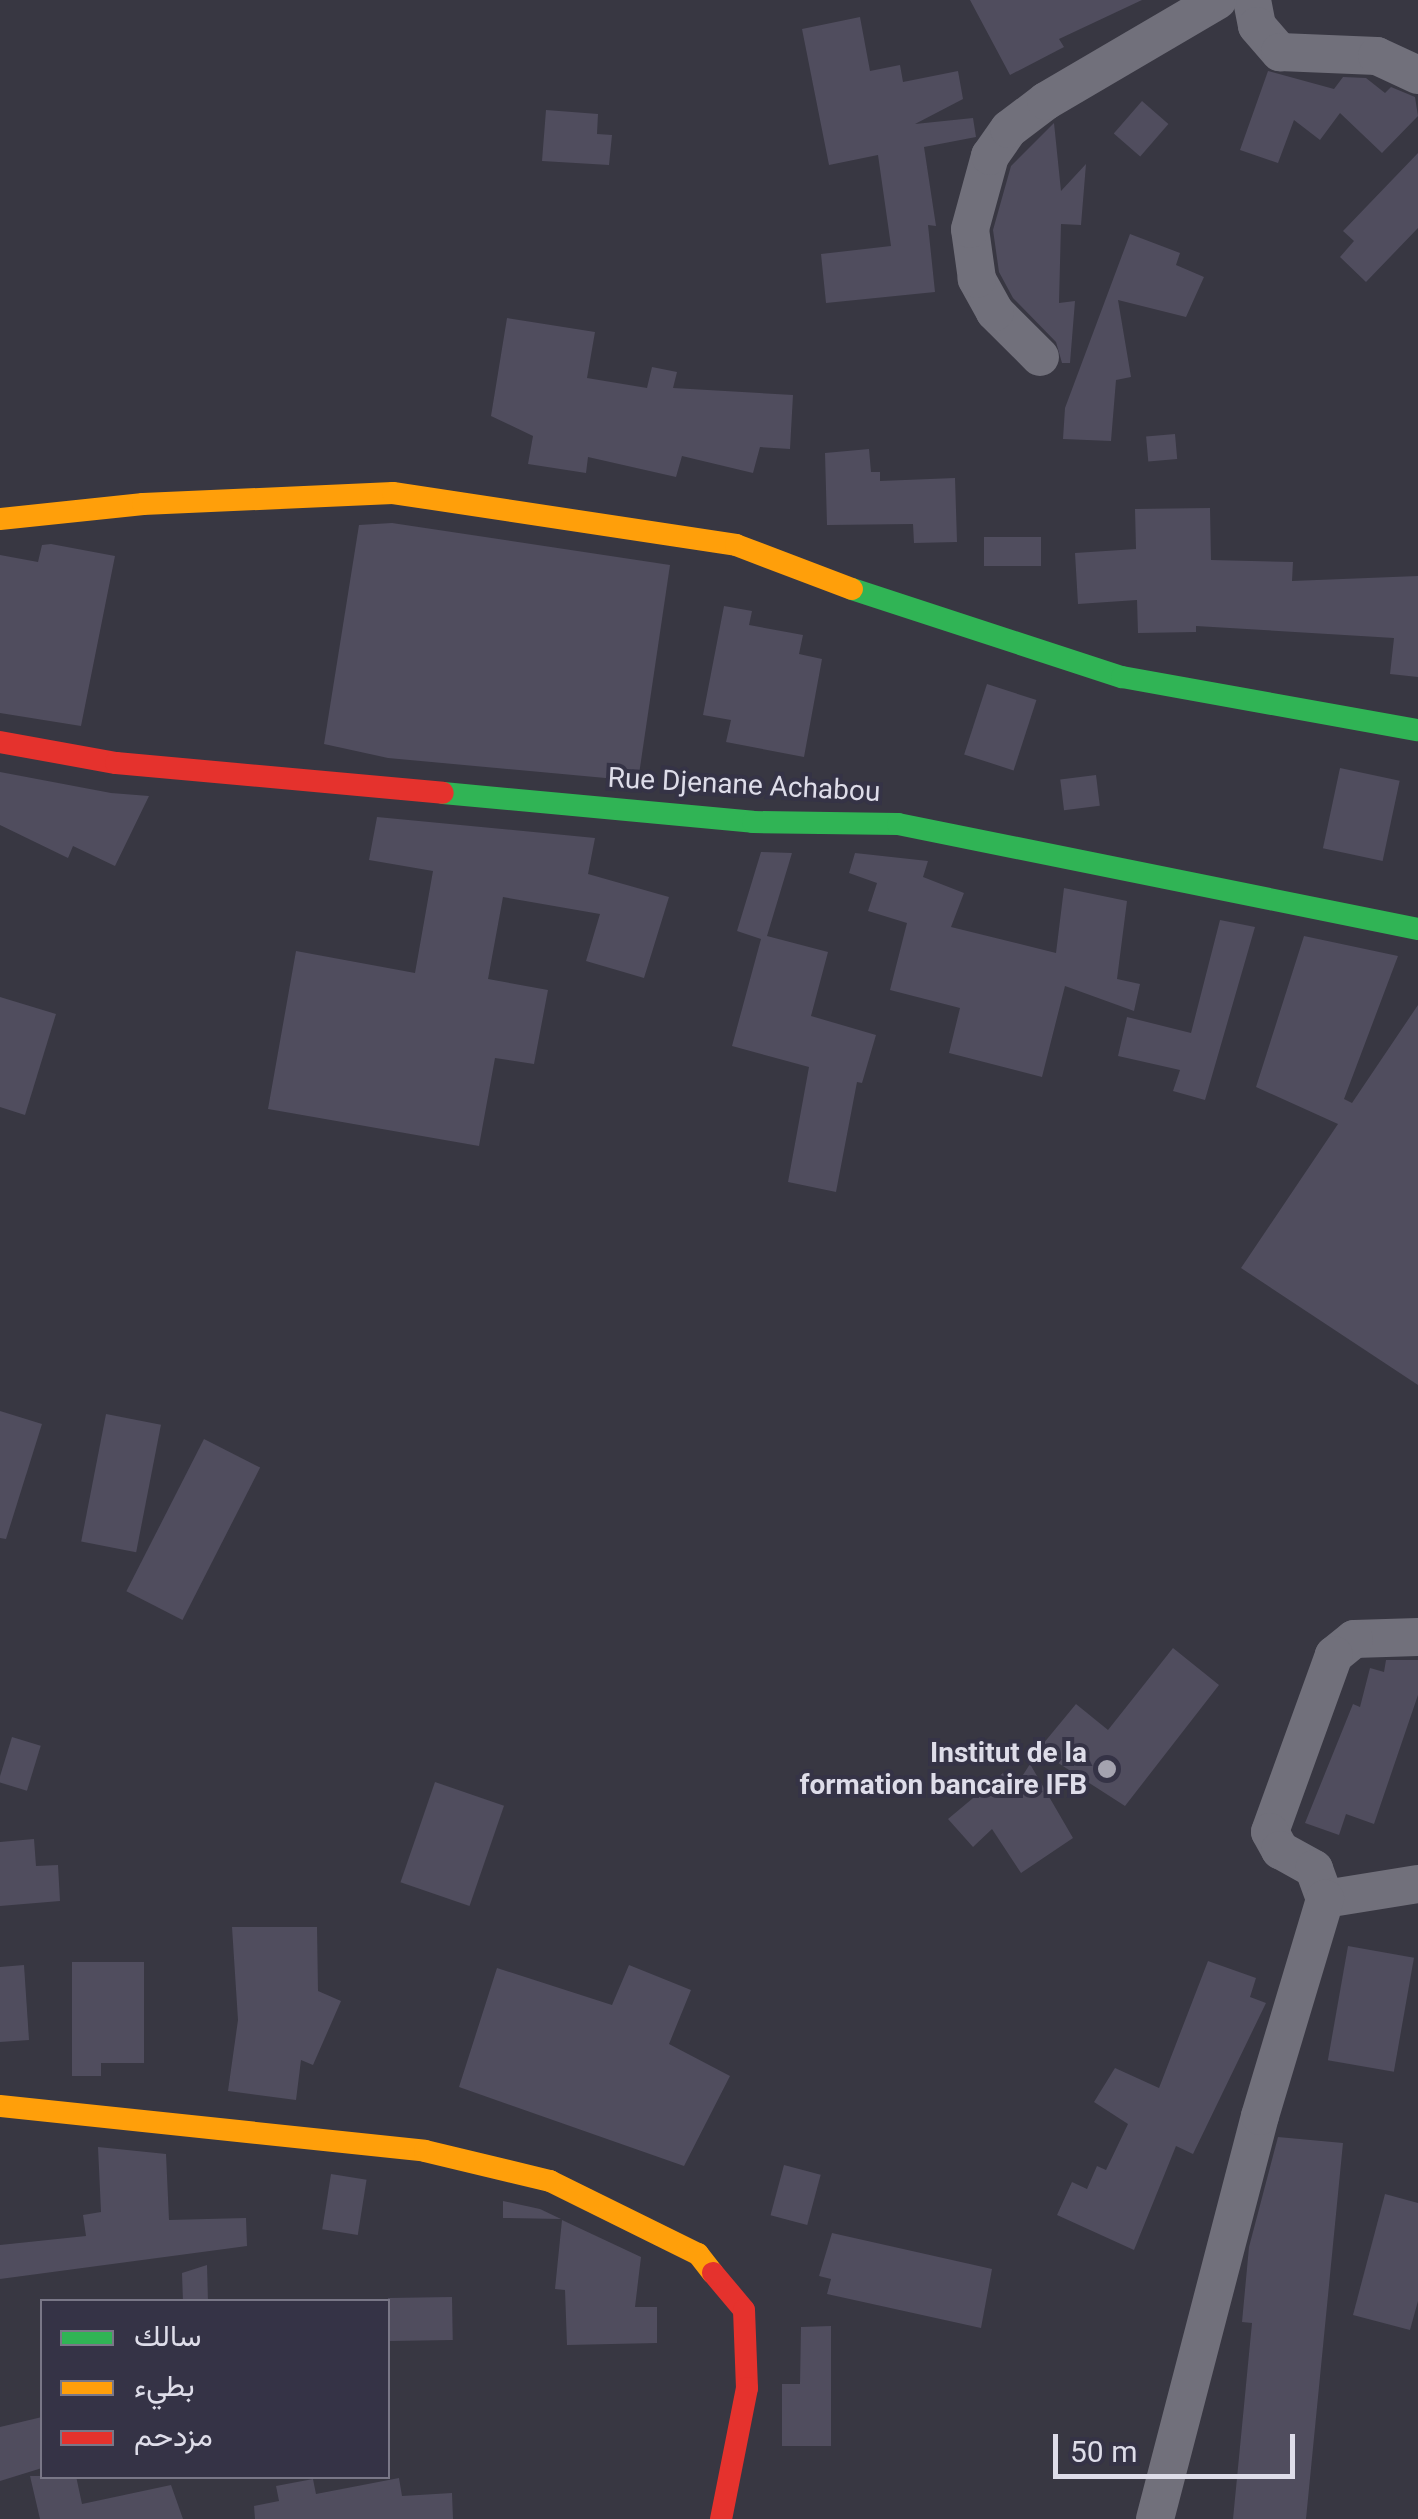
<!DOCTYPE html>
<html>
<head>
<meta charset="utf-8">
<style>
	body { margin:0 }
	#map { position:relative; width:1418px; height:2519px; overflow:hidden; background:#383742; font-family:Roboto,Vazirmatn,sans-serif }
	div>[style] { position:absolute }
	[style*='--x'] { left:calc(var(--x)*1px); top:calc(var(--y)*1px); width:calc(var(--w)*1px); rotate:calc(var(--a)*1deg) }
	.building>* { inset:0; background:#504d5e; transform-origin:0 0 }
	.street>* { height:38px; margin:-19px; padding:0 19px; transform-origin:19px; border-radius:19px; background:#71707b }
	.fast>* { height:22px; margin:-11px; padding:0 11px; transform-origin:11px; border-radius:11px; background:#30b455 }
	.slow>* { height:22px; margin:-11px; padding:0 11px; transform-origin:11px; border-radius:11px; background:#ff9f0a }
	.jam>* { height:22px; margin:-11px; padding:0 11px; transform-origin:11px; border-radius:11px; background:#e5322d }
	.dots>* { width:28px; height:28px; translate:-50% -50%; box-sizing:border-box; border:5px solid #353346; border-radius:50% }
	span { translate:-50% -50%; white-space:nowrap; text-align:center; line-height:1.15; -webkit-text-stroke:8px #353346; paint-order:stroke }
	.street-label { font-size:28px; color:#dedde9 }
	.poi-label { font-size:28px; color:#dedde9; font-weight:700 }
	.right { translate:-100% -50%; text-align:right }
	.legend { position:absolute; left:40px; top:2299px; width:350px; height:180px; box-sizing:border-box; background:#353346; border:2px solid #797787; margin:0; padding:12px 18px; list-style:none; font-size:30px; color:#dedde9 }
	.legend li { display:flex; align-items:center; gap:20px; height:50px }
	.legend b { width:50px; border:2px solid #797787 }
	.scale { position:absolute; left:1053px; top:2434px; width:242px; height:45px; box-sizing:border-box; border:5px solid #dedde9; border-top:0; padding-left:12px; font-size:30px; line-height:35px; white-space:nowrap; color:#dedde9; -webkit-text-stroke:8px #353346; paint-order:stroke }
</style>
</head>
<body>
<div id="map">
	<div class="building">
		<i style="clip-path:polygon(970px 0,1142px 0,1059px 39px,1064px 47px,1010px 75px)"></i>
		<i style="clip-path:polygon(860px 17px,870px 71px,900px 65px,903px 82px,958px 71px,963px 99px,915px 124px,973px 118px,976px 137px,924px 147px,936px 226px,928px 225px,935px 292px,826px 303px,821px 254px,891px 246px,878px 155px,829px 165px,802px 29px)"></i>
		<i style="clip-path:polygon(1268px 71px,1334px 89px,1343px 77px,1366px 78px,1385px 93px,1391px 87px,1415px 97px,1418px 116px,1382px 153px,1340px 113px,1320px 140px,1294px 120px,1278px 163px,1240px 150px)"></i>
		<i style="left:1142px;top:101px;width:35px;height:43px;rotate:41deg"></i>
		<i style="clip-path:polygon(546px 110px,598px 114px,597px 134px,612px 135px,609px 165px,542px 161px)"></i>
		<i style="clip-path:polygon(1054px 123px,1061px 191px,1086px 164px,1081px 225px,1061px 224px,1059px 303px,1075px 301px,1070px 363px,1062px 363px,1056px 342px,1013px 298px,999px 272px,993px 230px,1011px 166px)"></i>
		<i style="clip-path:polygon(1418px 153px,1418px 228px,1366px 282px,1340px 257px,1354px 241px,1343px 231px)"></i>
		<i style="clip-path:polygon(1130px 234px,1180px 253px,1176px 265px,1204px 277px,1186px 317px,1118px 300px,1131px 377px,1116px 380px,1111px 441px,1063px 439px,1065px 408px)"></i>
		<i style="clip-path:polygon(507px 318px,595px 332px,587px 378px,647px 388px,652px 367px,677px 372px,673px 388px,793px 395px,790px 449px,760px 447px,753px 473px,682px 456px,676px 477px,588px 457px,586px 473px,528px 464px,533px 436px,491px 416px)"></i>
		<i style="left:1175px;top:434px;width:25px;height:29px;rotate:85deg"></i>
		<i style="clip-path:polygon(869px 449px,871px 472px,880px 472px,880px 481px,955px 478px,957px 542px,914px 543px,913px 524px,827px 525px,825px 453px)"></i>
		<i style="clip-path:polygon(1210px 508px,1211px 560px,1293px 562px,1292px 581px,1418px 576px,1418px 677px,1390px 674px,1394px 638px,1196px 626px,1196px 632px,1138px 633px,1137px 600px,1078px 604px,1075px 553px,1136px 549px,1135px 509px)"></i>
		<i style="clip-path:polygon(392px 523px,670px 565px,638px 781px,388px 758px,324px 744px,359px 525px)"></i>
		<i style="left:984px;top:537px;width:57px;height:29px"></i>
		<i style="clip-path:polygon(51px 544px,115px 556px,81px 726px,0 713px,0 555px,38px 562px,42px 545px)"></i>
		<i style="clip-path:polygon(724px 606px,752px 611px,749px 625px,803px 635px,799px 654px,822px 659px,804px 757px,726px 742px,731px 720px,703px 715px)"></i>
		<i style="left:987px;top:684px;width:52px;height:74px;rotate:18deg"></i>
		<i style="left:1340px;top:768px;width:61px;height:82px;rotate:12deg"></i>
		<i style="clip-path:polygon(0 772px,111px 793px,149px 796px,115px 866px,73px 846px,68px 858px,0 825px)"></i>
		<i style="left:1096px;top:775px;width:31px;height:36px;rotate:83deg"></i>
		<i style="clip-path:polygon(377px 817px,595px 838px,588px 874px,669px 897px,644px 978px,586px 961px,600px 914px,503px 897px,488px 979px,548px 990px,534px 1064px,495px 1058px,479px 1146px,268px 1109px,296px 951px,415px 973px,433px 871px,369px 860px)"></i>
		<i style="clip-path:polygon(761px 852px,792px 853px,767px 936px,828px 952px,811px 1016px,876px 1035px,862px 1083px,857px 1082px,836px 1192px,788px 1182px,809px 1067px,732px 1046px,761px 939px,737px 931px)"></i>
		<i style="clip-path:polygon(855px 853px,928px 861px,923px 877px,964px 893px,951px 927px,1056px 953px,1064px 888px,1127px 901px,1117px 979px,1140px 984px,1134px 1011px,1065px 986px,1042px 1077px,949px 1053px,960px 1008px,890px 990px,907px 923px,868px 911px,877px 883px,849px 873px)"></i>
		<i style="clip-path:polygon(1220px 920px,1255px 927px,1205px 1100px,1173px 1091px,1180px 1070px,1118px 1056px,1127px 1017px,1191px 1033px)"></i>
		<i style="clip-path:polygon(1304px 936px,1398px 956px,1344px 1099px,1352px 1103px,1418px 1005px,1418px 1385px,1241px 1268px,1338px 1124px,1256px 1087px)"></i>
		<i style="clip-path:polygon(0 997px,56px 1014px,25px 1115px,0 1107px)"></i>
		<i style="clip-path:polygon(0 1411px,42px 1424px,6px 1539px,0 1538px)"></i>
		<i style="left:106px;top:1414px;width:56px;height:130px;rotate:11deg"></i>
		<i style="left:204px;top:1439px;width:63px;height:171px;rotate:27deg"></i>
		<i style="clip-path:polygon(1173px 1648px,1219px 1685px,1125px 1806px,1038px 1750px,1076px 1704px,1108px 1730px)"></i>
		<i style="clip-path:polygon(1386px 1660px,1418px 1660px,1418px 1695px,1374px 1824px,1346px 1814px,1339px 1835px,1305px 1823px,1353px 1704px,1360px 1707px,1370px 1668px,1384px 1672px)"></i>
		<i style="left:12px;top:1737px;width:30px;height:47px;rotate:17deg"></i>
		<i style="clip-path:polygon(1030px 1764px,1073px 1838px,1021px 1873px,992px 1829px,973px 1847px,948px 1819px,1003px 1773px,1014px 1789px)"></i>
		<i style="left:435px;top:1782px;width:73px;height:106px;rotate:19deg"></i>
		<i style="clip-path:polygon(34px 1839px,36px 1866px,58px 1865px,60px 1901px,0 1906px,0 1842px)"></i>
		<i style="clip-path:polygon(232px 1927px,317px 1927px,318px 1991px,341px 2001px,313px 2065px,301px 2060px,296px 2100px,228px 2091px,238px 2020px)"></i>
		<i style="left:1348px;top:1946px;width:67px;height:116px;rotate:10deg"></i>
		<i style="clip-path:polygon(1208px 1961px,1256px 1978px,1250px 1997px,1266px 2003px,1193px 2154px,1176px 2146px,1134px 2250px,1057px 2215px,1072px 2182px,1087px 2189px,1097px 2166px,1106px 2170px,1128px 2124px,1094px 2102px,1115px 2068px,1159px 2088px)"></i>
		<i style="clip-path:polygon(72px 1962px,144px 1962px,144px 2063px,101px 2063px,101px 2076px,72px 2076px)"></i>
		<i style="clip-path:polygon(24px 1965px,29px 2040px,0 2042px,0 1967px)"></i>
		<i style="clip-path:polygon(629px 1965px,691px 1990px,669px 2044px,730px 2076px,684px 2166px,459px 2087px,497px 1968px,612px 2005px)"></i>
		<i style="clip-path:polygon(1278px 2137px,1343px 2143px,1306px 2519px,1233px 2519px,1252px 2323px,1242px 2322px,1249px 2247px)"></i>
		<i style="clip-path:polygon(98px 2147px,166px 2154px,169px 2220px,246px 2218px,247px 2246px,0 2279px,0 2245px,86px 2236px,83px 2215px,101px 2212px)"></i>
		<i style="left:784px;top:2165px;width:38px;height:52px;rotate:15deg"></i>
		<i style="left:331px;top:2174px;width:36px;height:56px;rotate:9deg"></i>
		<i style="clip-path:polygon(1385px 2194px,1418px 2203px,1418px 2301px,1410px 2330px,1353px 2315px)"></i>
		<i style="clip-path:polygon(503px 2201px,540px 2209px,561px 2219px,503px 2218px)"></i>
		<i style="clip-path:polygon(562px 2220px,641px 2257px,635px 2307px,657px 2307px,657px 2343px,567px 2345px,565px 2290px,555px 2289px)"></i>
		<i style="clip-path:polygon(832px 2233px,992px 2269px,981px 2328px,827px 2294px,831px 2279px,819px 2276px)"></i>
		<i style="clip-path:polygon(207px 2265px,208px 2302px,183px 2302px,182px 2273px)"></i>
		<i style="left:452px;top:2297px;width:43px;height:64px;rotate:89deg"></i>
		<i style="clip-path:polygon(831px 2326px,831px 2446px,782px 2446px,782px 2384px,800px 2384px,801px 2327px)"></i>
		<i style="clip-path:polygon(42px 2417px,42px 2468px,0 2481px,0 2427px)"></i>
		<i style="clip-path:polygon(30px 2476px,76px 2476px,82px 2504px,171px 2485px,183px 2519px,40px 2519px)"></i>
		<i style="clip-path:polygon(399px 2478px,402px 2496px,452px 2493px,453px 2519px,255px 2519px,254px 2506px,279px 2501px,276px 2486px,313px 2479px,316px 2494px)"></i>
	</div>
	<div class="street">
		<i style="--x:1252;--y:0;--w:26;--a:79"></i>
		<i style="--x:1257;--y:26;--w:35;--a:49"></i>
		<i style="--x:1280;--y:52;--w:97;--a:2.4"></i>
		<i style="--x:1377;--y:56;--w:45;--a:24.9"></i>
		<i style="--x:1040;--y:357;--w:64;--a:-135"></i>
		<i style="--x:995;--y:312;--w:38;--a:-119"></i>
		<i style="--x:977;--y:279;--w:50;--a:-98"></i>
		<i style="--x:970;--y:229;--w:76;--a:-74.7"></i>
		<i style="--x:990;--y:156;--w:33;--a:-55"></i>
		<i style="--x:1009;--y:129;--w:46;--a:-37.1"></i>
		<i style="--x:1046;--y:101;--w:199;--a:-30.4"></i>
		<i style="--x:1418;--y:1637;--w:64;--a:178.2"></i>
		<i style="--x:1354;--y:1639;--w:26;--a:141"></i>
		<i style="--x:1334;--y:1655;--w:188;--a:109.9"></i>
		<i style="--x:1270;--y:1832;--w:21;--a:61"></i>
		<i style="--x:1280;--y:1850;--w:39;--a:29"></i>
		<i style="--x:1314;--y:1869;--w:32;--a:70"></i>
		<i style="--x:1325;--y:1899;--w:94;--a:-9.2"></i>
		<i style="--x:1155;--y:2519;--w:416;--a:-75.4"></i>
		<i style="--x:1260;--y:2116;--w:227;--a:-73.3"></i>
	</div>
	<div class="fast">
		<i style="--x:852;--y:589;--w:284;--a:18.1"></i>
		<i style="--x:1122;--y:677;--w:301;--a:10.2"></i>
		<i style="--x:443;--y:793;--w:311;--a:5.3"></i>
		<i style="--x:753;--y:822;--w:145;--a:0.8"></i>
		<i style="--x:898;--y:824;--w:530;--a:11.42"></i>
	</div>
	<div class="slow">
		<i style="--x:0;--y:519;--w:144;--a:-6"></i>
		<i style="--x:143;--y:504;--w:250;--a:-2.5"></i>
		<i style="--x:393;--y:493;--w:347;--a:8.6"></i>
		<i style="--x:736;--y:545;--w:124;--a:20.8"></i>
		<i style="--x:0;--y:2106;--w:427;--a:6"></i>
		<i style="--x:425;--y:2151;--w:129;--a:13.5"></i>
		<i style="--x:550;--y:2181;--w:165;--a:26.3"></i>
		<i style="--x:698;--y:2254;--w:24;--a:52"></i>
	</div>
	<div class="jam">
		<i style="--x:0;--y:742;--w:118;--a:10.3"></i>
		<i style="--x:116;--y:763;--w:328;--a:5.2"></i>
		<i style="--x:713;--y:2273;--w:48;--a:50"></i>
		<i style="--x:744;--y:2310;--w:78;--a:87.8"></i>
		<i style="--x:747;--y:2388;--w:134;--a:101.2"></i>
	</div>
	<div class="dots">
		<i style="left:1107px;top:1769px;background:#a4a3af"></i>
	</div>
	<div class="street-label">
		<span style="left:744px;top:785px;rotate:3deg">Rue Djenane Achabou</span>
	</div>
	<div class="poi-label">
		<span class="right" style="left:1087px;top:1769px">Institut de la<br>formation bancaire IFB</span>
	</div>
	<ul class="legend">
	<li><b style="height:12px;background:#30b455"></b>سالك</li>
	<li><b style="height:12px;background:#ff9f0a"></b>بطيء</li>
	<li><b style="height:12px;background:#e5322d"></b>مزدحم</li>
	</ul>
	<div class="scale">50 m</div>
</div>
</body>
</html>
